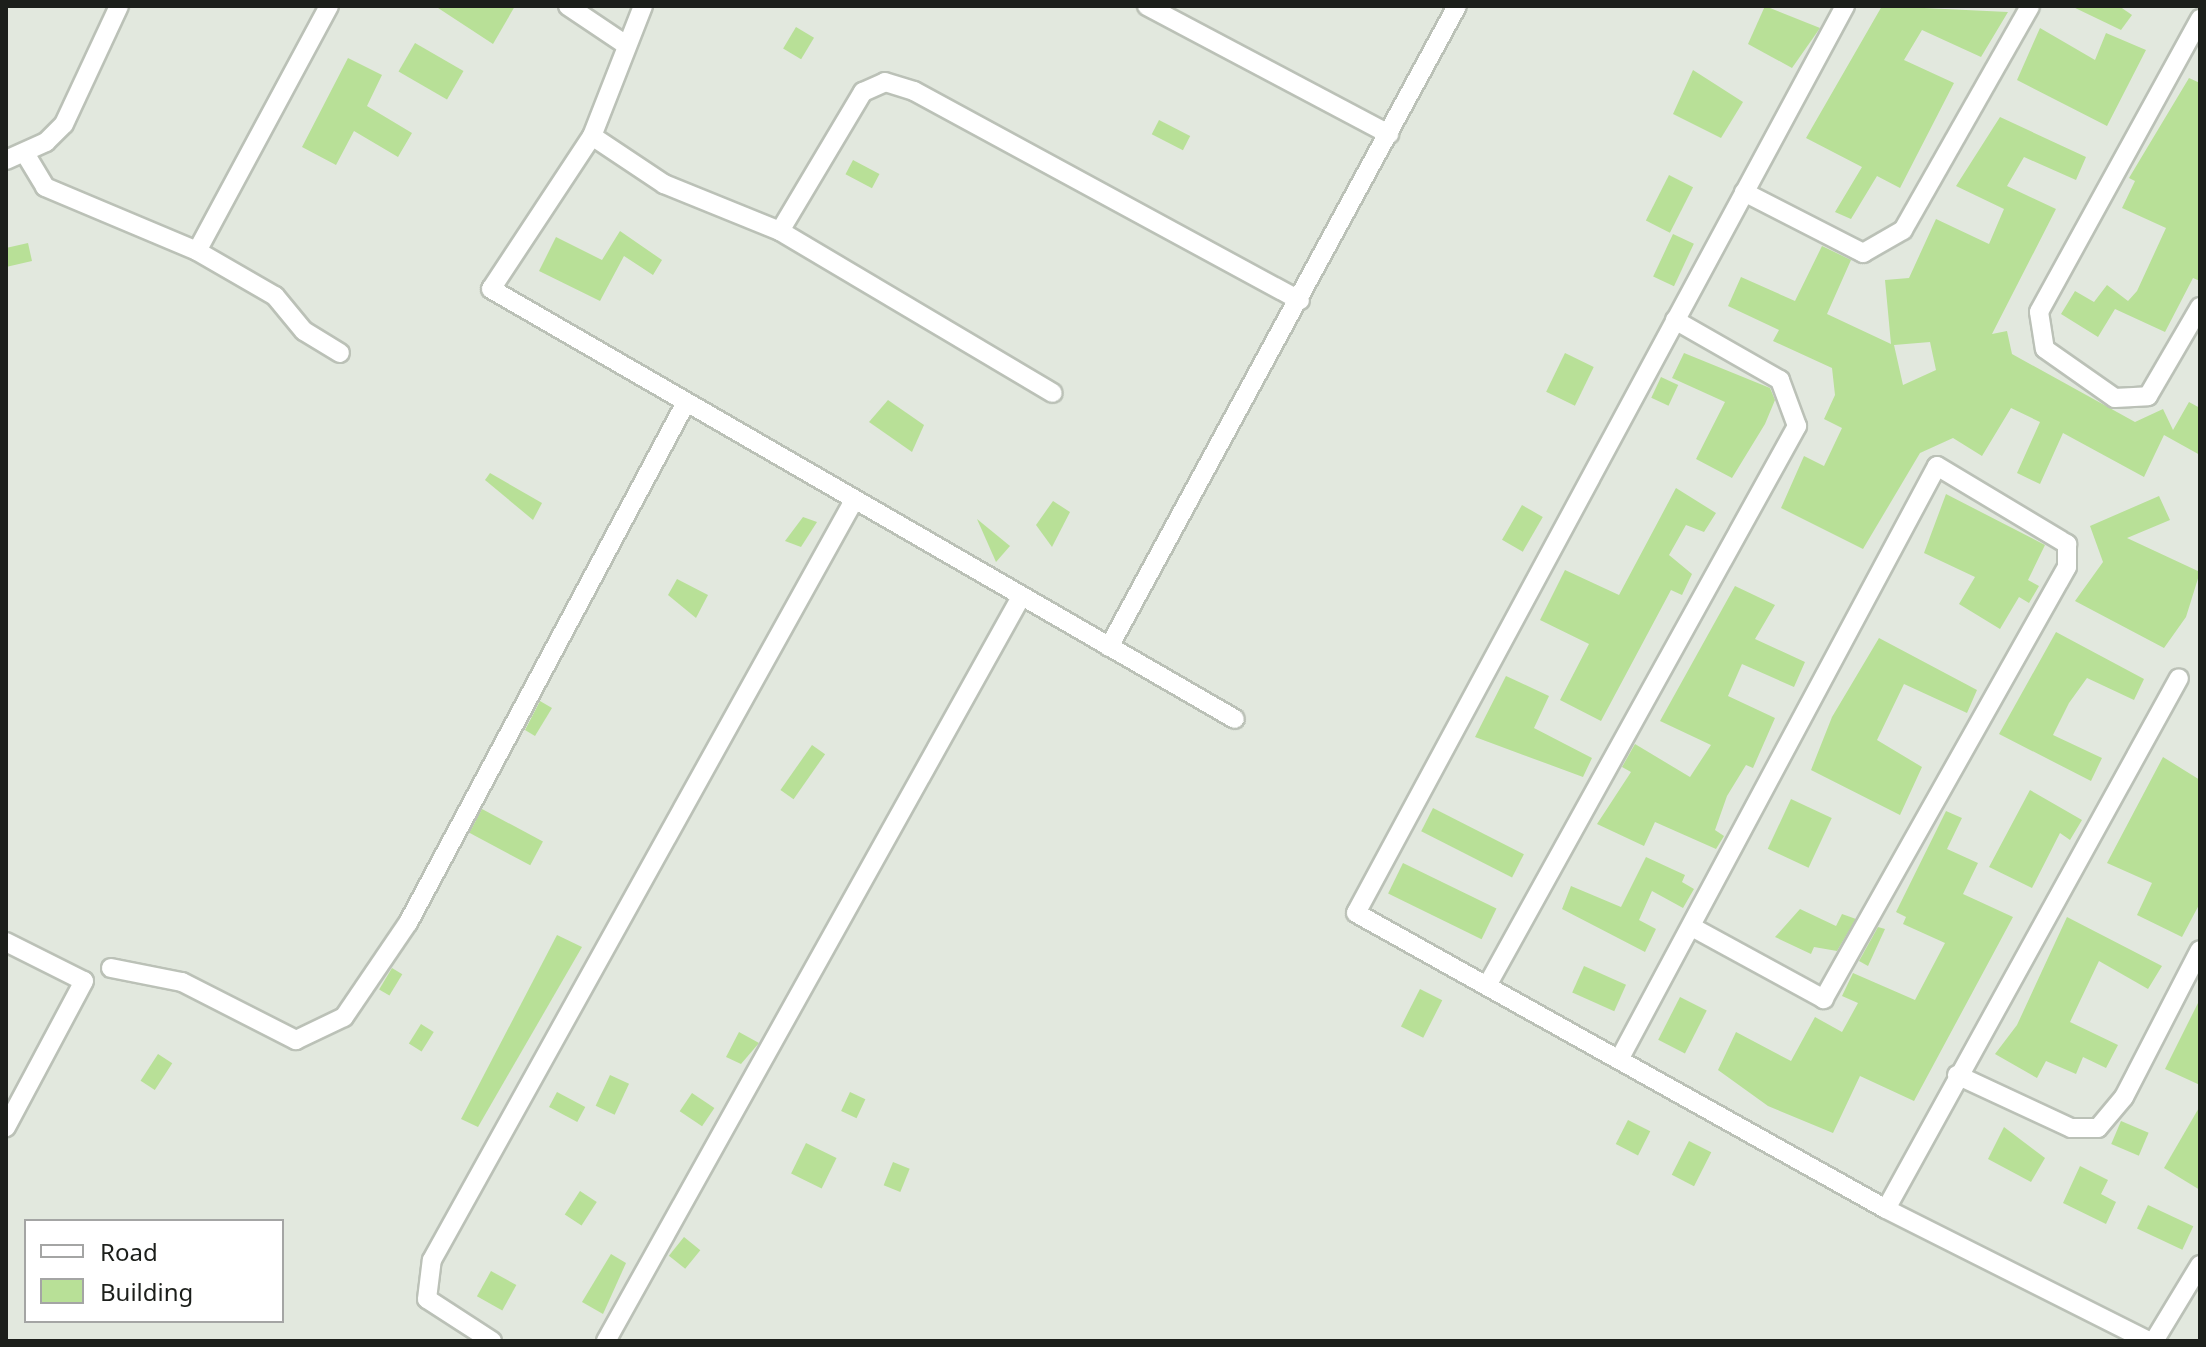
<!DOCTYPE html>
<html>
<head>
<meta charset="utf-8">
<style>
	body { margin:0 }
	#map { position:relative; width:2206px; height:1347px; overflow:hidden; background:#e2e8de; font-family:"Noto Sans",sans-serif }
	div>[style] { position:absolute }
	[style*='--x'] { left:calc(var(--x)*1px); top:calc(var(--y)*1px); width:calc(var(--w)*1px); rotate:calc(var(--a)*1deg) }
	.building>* { inset:0; background:#b8e097; transform-origin:0 0 }
	.roads { filter:drop-shadow(2px 0 #bbc1b7) drop-shadow(-2px 0 #bbc1b7) drop-shadow(0 2px #bbc1b7) drop-shadow(0 -2px #bbc1b7) }
	.minor>* { height:18px; margin:-9px; padding:0 9px; transform-origin:9px; border-radius:9px; background:#fff }
	span { translate:-50% -50%; white-space:nowrap; text-align:center; line-height:1.15; -webkit-text-stroke:7px #fff; paint-order:stroke }
	.frame { position:absolute; inset:0; border:8px solid #1c1f1b; pointer-events:none }
	.legend { position:absolute; left:24px; top:1219px; width:260px; height:104px; box-sizing:border-box; background:#fff; border:2px solid #a4a5a4; margin:0; padding:10px 14px; list-style:none; font-size:24px; color:#1c1f1b }
	.legend li { display:flex; align-items:center; gap:16px; height:40px }
	.legend b { width:40px; border:2px solid #a4a5a4 }
</style>
</head>
<body>
<div id="map">
	<div class="building">
		<i style="clip-path:polygon(435px 6px,515px 6px,493px 44px)"></i>
		<i style="clip-path:polygon(1765px 6px,1820px 28px,1792px 68px,1748px 44px)"></i>
		<i style="clip-path:polygon(1882px 6px,2008px 12px,1981px 57px,1922px 30px,1904px 60px,1954px 83px,1900px 188px,1877px 176px,1851px 219px,1835px 212px,1862px 167px,1806px 138px)"></i>
		<i style="clip-path:polygon(2071px 6px,2119px 6px,2132px 15px,2121px 30px)"></i>
		<i style="left:796px;top:27px;width:21px;height:25px;rotate:31deg"></i>
		<i style="clip-path:polygon(2040px 28px,2095px 60px,2106px 33px,2146px 50px,2107px 126px,2017px 80px)"></i>
		<i style="left:415px;top:43px;width:56px;height:33px;rotate:30deg"></i>
		<i style="clip-path:polygon(348px 58px,382px 75px,367px 106px,412px 133px,398px 157px,354px 131px,336px 165px,302px 147px)"></i>
		<i style="clip-path:polygon(1693px 70px,1743px 102px,1721px 138px,1673px 114px)"></i>
		<i style="clip-path:polygon(2189px 78px,2200px 83px,2200px 281px,2193px 278px,2165px 332px,2115px 309px,2098px 337px,2061px 314px,2075px 291px,2094px 302px,2107px 285px,2128px 301px,2137px 291px,2166px 228px,2122px 208px,2135px 181px,2129px 178px)"></i>
		<i style="clip-path:polygon(evenodd,2000px 117px,2086px 157px,2076px 180px,2024px 157px,2007px 186px,2056px 209px,1992px 334px,2007px 331px,2012px 354px,2135px 422px,2163px 409px,2173px 430px,2189px 402px,2200px 408px,2200px 455px,2164px 435px,2144px 477px,2063px 433px,2040px 484px,2017px 473px,2040px 422px,2011px 408px,1982px 456px,1953px 438px,1920px 453px,1863px 549px,1781px 508px,1804px 456px,1824px 466px,1842px 428px,1824px 419px,1835px 395px,1832px 368px,1773px 341px,1779px 330px,1728px 306px,1741px 277px,1795px 301px,1822px 246px,1851px 260px,1827px 314px,1891px 344px,1885px 280px,1909px 278px,1936px 219px,1989px 244px,2004px 209px,1956px 186px,2000px 117px,1930px 342px,1936px 370px,1903px 385px,1894px 345px,1930px 342px)"></i>
		<i style="left:1159px;top:120px;width:35px;height:16px;rotate:27deg"></i>
		<i style="left:853px;top:160px;width:30px;height:16px;rotate:28deg"></i>
		<i style="left:1669px;top:175px;width:27px;height:51px;rotate:27deg"></i>
		<i style="clip-path:polygon(620px 231px,662px 260px,653px 275px,624px 256px,600px 301px,539px 271px,556px 237px,602px 260px)"></i>
		<i style="left:1673px;top:234px;width:23px;height:47px;rotate:25deg"></i>
		<i style="clip-path:polygon(28px 243px,32px 261px,6px 267px,6px 248px)"></i>
		<i style="left:1565px;top:353px;width:32px;height:43px;rotate:26deg"></i>
		<i style="clip-path:polygon(1684px 353px,1770px 388px,1775px 400px,1765px 424px,1732px 478px,1696px 459px,1725px 402px,1672px 378px)"></i>
		<i style="left:1661px;top:377px;width:19px;height:23px;rotate:25deg"></i>
		<i style="clip-path:polygon(888px 400px,924px 425px,912px 452px,869px 422px)"></i>
		<i style="clip-path:polygon(490px 473px,542px 503px,533px 520px,485px 480px)"></i>
		<i style="clip-path:polygon(1676px 488px,1716px 513px,1704px 532px,1686px 525px,1669px 555px,1692px 574px,1682px 595px,1671px 590px,1601px 721px,1560px 700px,1589px 644px,1540px 620px,1565px 570px,1619px 595px)"></i>
		<i style="clip-path:polygon(1946px 494px,2045px 545px,2028px 580px,2039px 586px,2029px 603px,2019px 597px,2000px 629px,1959px 604px,1975px 577px,1924px 553px)"></i>
		<i style="clip-path:polygon(2159px 496px,2170px 520px,2127px 538px,2200px 572px,2186px 617px,2164px 648px,2075px 601px,2103px 562px,2090px 526px)"></i>
		<i style="clip-path:polygon(1053px 501px,1070px 512px,1052px 547px,1036px 525px)"></i>
		<i style="left:1522px;top:505px;width:24px;height:40px;rotate:30deg"></i>
		<i style="clip-path:polygon(803px 517px,817px 522px,801px 547px,785px 541px)"></i>
		<i style="clip-path:polygon(977px 519px,1010px 546px,996px 562px)"></i>
		<i style="clip-path:polygon(677px 579px,708px 595px,696px 618px,668px 595px)"></i>
		<i style="clip-path:polygon(1735px 586px,1775px 605px,1755px 639px,1805px 662px,1794px 687px,1742px 664px,1728px 696px,1775px 718px,1753px 768px,1746px 765px,1727px 796px,1715px 830px,1724px 836px,1716px 849px,1655px 822px,1644px 846px,1597px 824px,1631px 772px,1622px 767px,1635px 744px,1690px 777px,1711px 745px,1660px 721px)"></i>
		<i style="clip-path:polygon(2056px 632px,2144px 679px,2134px 700px,2087px 678px,2069px 703px,2053px 735px,2102px 758px,2091px 781px,1999px 734px)"></i>
		<i style="clip-path:polygon(1879px 638px,1977px 690px,1967px 713px,1904px 684px,1877px 740px,1922px 767px,1900px 815px,1811px 770px,1832px 717px)"></i>
		<i style="clip-path:polygon(1506px 676px,1549px 696px,1534px 728px,1592px 758px,1583px 777px,1475px 737px)"></i>
		<i style="clip-path:polygon(540px 701px,552px 708px,535px 736px,525px 730px)"></i>
		<i style="left:812px;top:745px;width:16px;height:55px;rotate:35deg"></i>
		<i style="clip-path:polygon(2163px 757px,2200px 780px,2200px 903px,2182px 937px,2137px 915px,2152px 883px,2107px 863px)"></i>
		<i style="clip-path:polygon(2030px 790px,2082px 820px,2070px 840px,2060px 833px,2032px 888px,1989px 867px)"></i>
		<i style="left:1791px;top:799px;width:45px;height:55px;rotate:25deg"></i>
		<i style="left:1433px;top:808px;width:102px;height:26px;rotate:27deg"></i>
		<i style="left:482px;top:809px;width:69px;height:27px;rotate:28deg"></i>
		<i style="clip-path:polygon(1946px 811px,1962px 818px,1947px 849px,1978px 863px,1963px 894px,2013px 917px,1914px 1101px,1860px 1076px,1833px 1133px,1768px 1106px,1718px 1070px,1736px 1032px,1791px 1061px,1815px 1017px,1842px 1032px,1858px 1003px,1842px 996px,1853px 973px,1915px 1000px,1945px 943px,1903px 924px,1906px 917px,1896px 912px)"></i>
		<i style="clip-path:polygon(1646px 857px,1685px 875px,1682px 882px,1694px 889px,1683px 908px,1652px 891px,1639px 920px,1656px 929px,1645px 952px,1562px 909px,1571px 886px,1621px 907px)"></i>
		<i style="left:1403px;top:863px;width:104px;height:34px;rotate:26deg"></i>
		<i style="clip-path:polygon(1800px 909px,1836px 926px,1842px 914px,1856px 919px,1837px 951px,1814px 947px,1811px 954px,1775px 937px)"></i>
		<i style="clip-path:polygon(2067px 917px,2162px 966px,2148px 989px,2099px 961px,2070px 1022px,2118px 1045px,2106px 1068px,2083px 1057px,2076px 1074px,2046px 1061px,2037px 1078px,1995px 1054px,2017px 1025px)"></i>
		<i style="clip-path:polygon(1878px 927px,1885px 929px,1868px 966px,1859px 961px)"></i>
		<i style="clip-path:polygon(557px 935px,582px 947px,478px 1127px,461px 1119px)"></i>
		<i style="left:1584px;top:966px;width:46px;height:29px;rotate:24deg"></i>
		<i style="left:392px;top:968px;width:12px;height:25px;rotate:31deg"></i>
		<i style="left:1420px;top:989px;width:25px;height:42px;rotate:27deg"></i>
		<i style="left:1680px;top:997px;width:30px;height:48px;rotate:27deg"></i>
		<i style="clip-path:polygon(2200px 999px,2200px 1085px,2165px 1069px)"></i>
		<i style="left:421px;top:1024px;width:15px;height:23px;rotate:32deg"></i>
		<i style="clip-path:polygon(739px 1032px,759px 1043px,741px 1064px,726px 1057px)"></i>
		<i style="left:158px;top:1054px;width:17px;height:32px;rotate:33deg"></i>
		<i style="left:610px;top:1075px;width:21px;height:34px;rotate:25deg"></i>
		<i style="left:557px;top:1092px;width:32px;height:17px;rotate:28deg"></i>
		<i style="left:850px;top:1092px;width:17px;height:21px;rotate:25deg"></i>
		<i style="left:692px;top:1093px;width:27px;height:22px;rotate:34deg"></i>
		<i style="clip-path:polygon(2200px 1106px,2200px 1190px,2164px 1168px)"></i>
		<i style="left:1628px;top:1120px;width:25px;height:27px;rotate:27deg"></i>
		<i style="left:2121px;top:1121px;width:30px;height:25px;rotate:23deg"></i>
		<i style="clip-path:polygon(2004px 1127px,2045px 1158px,2031px 1182px,1988px 1159px)"></i>
		<i style="left:1689px;top:1141px;width:25px;height:38px;rotate:27deg"></i>
		<i style="left:806px;top:1143px;width:34px;height:34px;rotate:26deg"></i>
		<i style="left:893px;top:1162px;width:18px;height:25px;rotate:22deg"></i>
		<i style="clip-path:polygon(2080px 1166px,2108px 1180px,2101px 1194px,2116px 1202px,2106px 1224px,2063px 1203px)"></i>
		<i style="left:580px;top:1191px;width:20px;height:28px;rotate:33deg"></i>
		<i style="left:2148px;top:1205px;width:50px;height:26px;rotate:25deg"></i>
		<i style="left:684px;top:1237px;width:21px;height:24px;rotate:39deg"></i>
		<i style="clip-path:polygon(611px 1254px,626px 1263px,603px 1314px,582px 1302px)"></i>
		<i style="left:491px;top:1271px;width:29px;height:29px;rotate:29deg"></i>
	</div>
	<div class="roads">
		<div class="minor">
			<i style="--x:329;--y:6;--w:278;--a:118.3"></i>
			<i style="--x:197;--y:251;--w:90;--a:30"></i>
			<i style="--x:275;--y:296;--w:45;--a:50.4"></i>
			<i style="--x:304;--y:331;--w:42;--a:31.4"></i>
			<i style="--x:568;--y:6;--w:66;--a:33.9"></i>
			<i style="--x:643;--y:6;--w:140;--a:111.4"></i>
			<i style="--x:592;--y:136;--w:183;--a:123.4"></i>
			<i style="--x:491;--y:289;--w:859;--a:30.03"></i>
			<i style="--x:1147;--y:6;--w:274;--a:27.9"></i>
			<i style="--x:1845;--y:6;--w:1030;--a:118.33"></i>
			<i style="--x:1356;--y:913;--w:607;--a:29.18"></i>
			<i style="--x:1886;--y:1209;--w:293;--a:26.7"></i>
			<i style="--x:2200;--y:19;--w:334;--a:118.8"></i>
			<i style="--x:2039;--y:312;--w:37;--a:81"></i>
			<i style="--x:2045;--y:349;--w:85;--a:35"></i>
			<i style="--x:2115;--y:398;--w:33;--a:-3"></i>
			<i style="--x:2148;--y:396;--w:103;--a:-59.7"></i>
			<i style="--x:592;--y:136;--w:87;--a:33.7"></i>
			<i style="--x:664;--y:184;--w:125;--a:22.1"></i>
			<i style="--x:780;--y:231;--w:317;--a:30.7"></i>
			<i style="--x:26;--y:155;--w:37;--a:59"></i>
			<i style="--x:45;--y:187;--w:165;--a:22.8"></i>
			<i style="--x:6;--y:160;--w:44;--a:-24.2"></i>
			<i style="--x:46;--y:142;--w:25;--a:-45"></i>
			<i style="--x:64;--y:124;--w:130;--a:-65"></i>
			<i style="--x:1744;--y:192;--w:134;--a:27.1"></i>
			<i style="--x:1863;--y:253;--w:46;--a:-29.9"></i>
			<i style="--x:1903;--y:230;--w:257;--a:-60.4"></i>
			<i style="--x:780;--y:231;--w:162;--a:-59.2"></i>
			<i style="--x:863;--y:92;--w:24;--a:-24"></i>
			<i style="--x:885;--y:82;--w:30;--a:17"></i>
			<i style="--x:914;--y:91;--w:439;--a:28.5"></i>
			<i style="--x:1109;--y:647;--w:729;--a:-61.5"></i>
			<i style="--x:6;--y:942;--w:87;--a:26.6"></i>
			<i style="--x:84;--y:981;--w:166;--a:118.1"></i>
			<i style="--x:111;--y:968;--w:72;--a:11.2"></i>
			<i style="--x:182;--y:982;--w:128;--a:27"></i>
			<i style="--x:296;--y:1040;--w:53;--a:-25.6"></i>
			<i style="--x:344;--y:1017;--w:114;--a:-55.8"></i>
			<i style="--x:408;--y:923;--w:586;--a:-61.9"></i>
			<i style="--x:1488;--y:984;--w:638;--a:-61.02"></i>
			<i style="--x:1797;--y:426;--w:49;--a:-110.3"></i>
			<i style="--x:1780;--y:380;--w:121;--a:-150.3"></i>
			<i style="--x:1621;--y:1056;--w:669;--a:-61.83"></i>
			<i style="--x:1937;--y:466;--w:152;--a:31"></i>
			<i style="--x:2067;--y:544;--w:23;--a:90"></i>
			<i style="--x:2067;--y:567;--w:496;--a:119.4"></i>
			<i style="--x:1824;--y:999;--w:150;--a:-151.4"></i>
			<i style="--x:1957;--y:1075;--w:126;--a:24.9"></i>
			<i style="--x:2071;--y:1128;--w:27;--a:0"></i>
			<i style="--x:2098;--y:1128;--w:40;--a:-50"></i>
			<i style="--x:2124;--y:1097;--w:165;--a:-62.7"></i>
			<i style="--x:1886;--y:1209;--w:606;--a:-61.11"></i>
			<i style="--x:492;--y:1341;--w:77;--a:-147.1"></i>
			<i style="--x:427;--y:1299;--w:39;--a:-83"></i>
			<i style="--x:432;--y:1260;--w:867;--a:-60.95"></i>
			<i style="--x:606;--y:1341;--w:852;--a:-60.85"></i>
			<i style="--x:2154;--y:1341;--w:89;--a:-58.8"></i>
		</div>
	</div>
	<div class="frame"></div>
	<ul class="legend">
	<li><b style="height:10px;background:#fff"></b>Road</li>
	<li><b style="height:22px;background:#b8e097"></b>Building</li>
	</ul>
</div>
</body>
</html>
